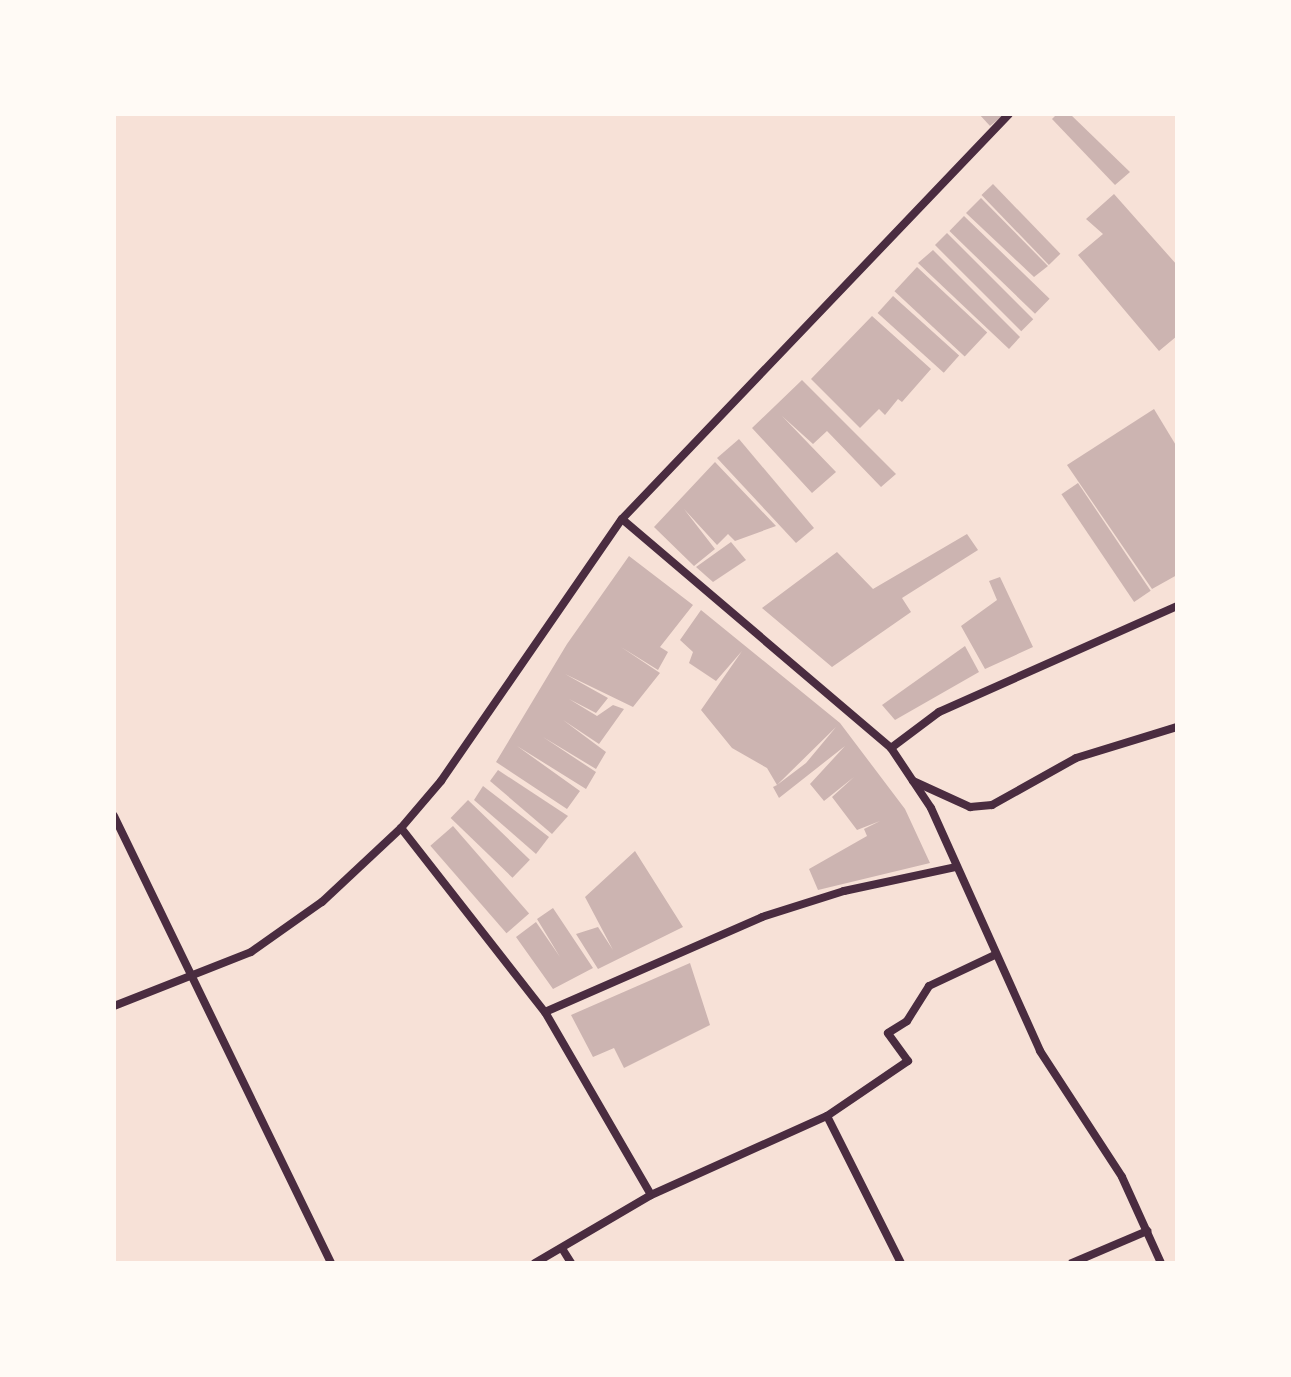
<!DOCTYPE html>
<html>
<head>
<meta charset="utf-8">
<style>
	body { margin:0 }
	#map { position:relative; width:1291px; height:1377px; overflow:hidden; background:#f7e1d7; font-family:"PT Sans",sans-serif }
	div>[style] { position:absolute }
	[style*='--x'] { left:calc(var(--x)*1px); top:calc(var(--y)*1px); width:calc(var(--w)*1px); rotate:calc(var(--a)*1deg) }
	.building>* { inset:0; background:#ccb4b1; transform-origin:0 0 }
	.minor>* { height:8px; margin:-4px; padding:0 4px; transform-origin:4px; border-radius:4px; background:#4a2c40 }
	span { translate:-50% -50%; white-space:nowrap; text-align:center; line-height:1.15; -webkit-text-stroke:6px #fffaf5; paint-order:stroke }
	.frame { position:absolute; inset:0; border:116px solid #fffaf5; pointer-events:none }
</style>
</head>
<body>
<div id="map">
	<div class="building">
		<i style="clip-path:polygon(979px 114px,1005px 114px,990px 126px)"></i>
		<i style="clip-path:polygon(1057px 114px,1070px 114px,1130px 172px,1115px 185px,1052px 119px)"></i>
		<i style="left:993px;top:184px;width:97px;height:16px;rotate:46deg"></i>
		<i style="clip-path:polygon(1114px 194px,1177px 265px,1177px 336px,1159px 351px,1078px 255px,1103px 234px,1086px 219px)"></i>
		<i style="clip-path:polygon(981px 198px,1048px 266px,1034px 277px,966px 213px)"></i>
		<i style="left:964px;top:216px;width:119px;height:21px;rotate:44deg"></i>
		<i style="left:947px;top:233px;width:122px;height:17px;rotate:45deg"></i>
		<i style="clip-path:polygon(933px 250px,1020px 337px,1009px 349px,918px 263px)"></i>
		<i style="left:917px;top:267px;width:96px;height:33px;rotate:43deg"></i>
		<i style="left:893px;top:296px;width:89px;height:23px;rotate:42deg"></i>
		<i style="clip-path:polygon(872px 316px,931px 369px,902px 402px,898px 399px,885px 415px,879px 409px,860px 428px,811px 379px)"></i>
		<i style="clip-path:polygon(802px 380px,896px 474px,881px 487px,827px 431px,813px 444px,782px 416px,836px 472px,812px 493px,752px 428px)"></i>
		<i style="clip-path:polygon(1154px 409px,1177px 447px,1177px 575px,1152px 589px,1067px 465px)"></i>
		<i style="clip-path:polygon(739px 439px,814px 528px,796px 543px,717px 458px)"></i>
		<i style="clip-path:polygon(715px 462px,776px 526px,735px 541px,728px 534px,717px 545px,684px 509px,715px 549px,694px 566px,654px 527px)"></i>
		<i style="left:1078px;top:483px;width:130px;height:20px;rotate:56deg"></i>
		<i style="clip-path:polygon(967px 534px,978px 550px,902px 598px,911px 612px,832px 667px,762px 608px,837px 552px,873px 589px)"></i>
		<i style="clip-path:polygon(731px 542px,746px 560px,713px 582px,696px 567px)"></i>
		<i style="clip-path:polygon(629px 556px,693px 605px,660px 647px,668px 652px,658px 670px,621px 647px,660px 673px,633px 707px,565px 674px,608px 698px,596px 713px,569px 699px,597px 716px,613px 705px,624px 709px,599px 744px,563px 720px,606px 752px,596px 769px,543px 737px,596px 772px,586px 789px,517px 746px,580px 791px,567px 809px,496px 762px,567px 644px)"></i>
		<i style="clip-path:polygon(1000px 577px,1033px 647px,985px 669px,961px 626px,997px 600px,989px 581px)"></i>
		<i style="clip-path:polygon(701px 610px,840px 723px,905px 809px,930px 863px,818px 890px,809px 869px,867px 836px,864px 829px,880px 821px,857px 830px,832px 797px,854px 777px,824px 801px,810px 784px,845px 746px,779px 798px,773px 787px,777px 785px,806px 763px,836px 727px,777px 785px,767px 768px,732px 748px,701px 710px,742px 651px,716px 681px,689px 663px,693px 652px,680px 640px)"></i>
		<i style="clip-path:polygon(965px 646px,979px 672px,895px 720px,882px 705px)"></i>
		<i style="clip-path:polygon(498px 770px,568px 816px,552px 834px,490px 781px)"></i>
		<i style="clip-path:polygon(483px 786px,549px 837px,536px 854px,474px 800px)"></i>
		<i style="left:468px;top:800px;width:86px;height:25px;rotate:44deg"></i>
		<i style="left:453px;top:826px;width:116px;height:30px;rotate:49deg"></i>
		<i style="clip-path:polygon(635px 851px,683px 927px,598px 969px,576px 934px,598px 927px,613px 950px,585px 897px)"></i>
		<i style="clip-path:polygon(553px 908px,593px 968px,553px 989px,516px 937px,536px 922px,560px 957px,537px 919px)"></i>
		<i style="clip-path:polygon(690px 963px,710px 1025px,624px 1068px,614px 1048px,593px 1057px,571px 1015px)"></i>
	</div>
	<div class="minor">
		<i style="--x:622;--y:519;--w:353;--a:40.4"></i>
		<i style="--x:891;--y:748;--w:72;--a:56.3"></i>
		<i style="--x:931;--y:808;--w:266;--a:65.8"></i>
		<i style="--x:1040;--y:1051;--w:150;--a:56.9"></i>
		<i style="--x:1122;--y:1177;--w:94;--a:65.6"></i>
		<i style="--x:891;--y:748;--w:60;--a:-36.9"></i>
		<i style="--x:939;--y:712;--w:261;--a:-24"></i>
		<i style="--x:913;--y:781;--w:63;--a:24.5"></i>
		<i style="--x:970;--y:807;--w:22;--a:-5"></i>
		<i style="--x:992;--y:805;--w:96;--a:-29.2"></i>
		<i style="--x:1076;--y:758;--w:106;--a:-17.1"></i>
		<i style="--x:114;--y:816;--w:497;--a:64.1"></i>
		<i style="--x:401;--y:828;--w:234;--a:52"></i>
		<i style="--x:545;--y:1012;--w:211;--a:59.9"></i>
		<i style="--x:114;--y:1006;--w:147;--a:-21.5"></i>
		<i style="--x:251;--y:952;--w:87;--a:-35.2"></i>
		<i style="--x:322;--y:902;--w:108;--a:-43.1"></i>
		<i style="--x:401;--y:828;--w:62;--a:-49.6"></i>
		<i style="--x:441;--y:781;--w:318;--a:-55.4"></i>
		<i style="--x:622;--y:519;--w:560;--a:-46.3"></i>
		<i style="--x:545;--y:1012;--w:237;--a:-23.6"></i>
		<i style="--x:762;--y:917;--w:86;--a:-17.6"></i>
		<i style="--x:844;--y:891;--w:115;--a:-12.1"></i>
		<i style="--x:827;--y:1116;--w:165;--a:63.3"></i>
		<i style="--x:563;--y:1250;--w:15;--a:58"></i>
		<i style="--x:535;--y:1263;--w:134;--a:-30.4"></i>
		<i style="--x:651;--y:1195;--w:193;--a:-24.2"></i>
		<i style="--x:827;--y:1116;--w:98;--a:-34.2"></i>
		<i style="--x:908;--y:1061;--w:34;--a:-126"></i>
		<i style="--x:888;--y:1033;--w:22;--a:-32"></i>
		<i style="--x:907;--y:1021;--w:41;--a:-57.8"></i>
		<i style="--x:929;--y:986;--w:73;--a:-25.2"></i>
		<i style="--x:1072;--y:1263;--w:82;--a:-23.1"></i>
	</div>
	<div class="frame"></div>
</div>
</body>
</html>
